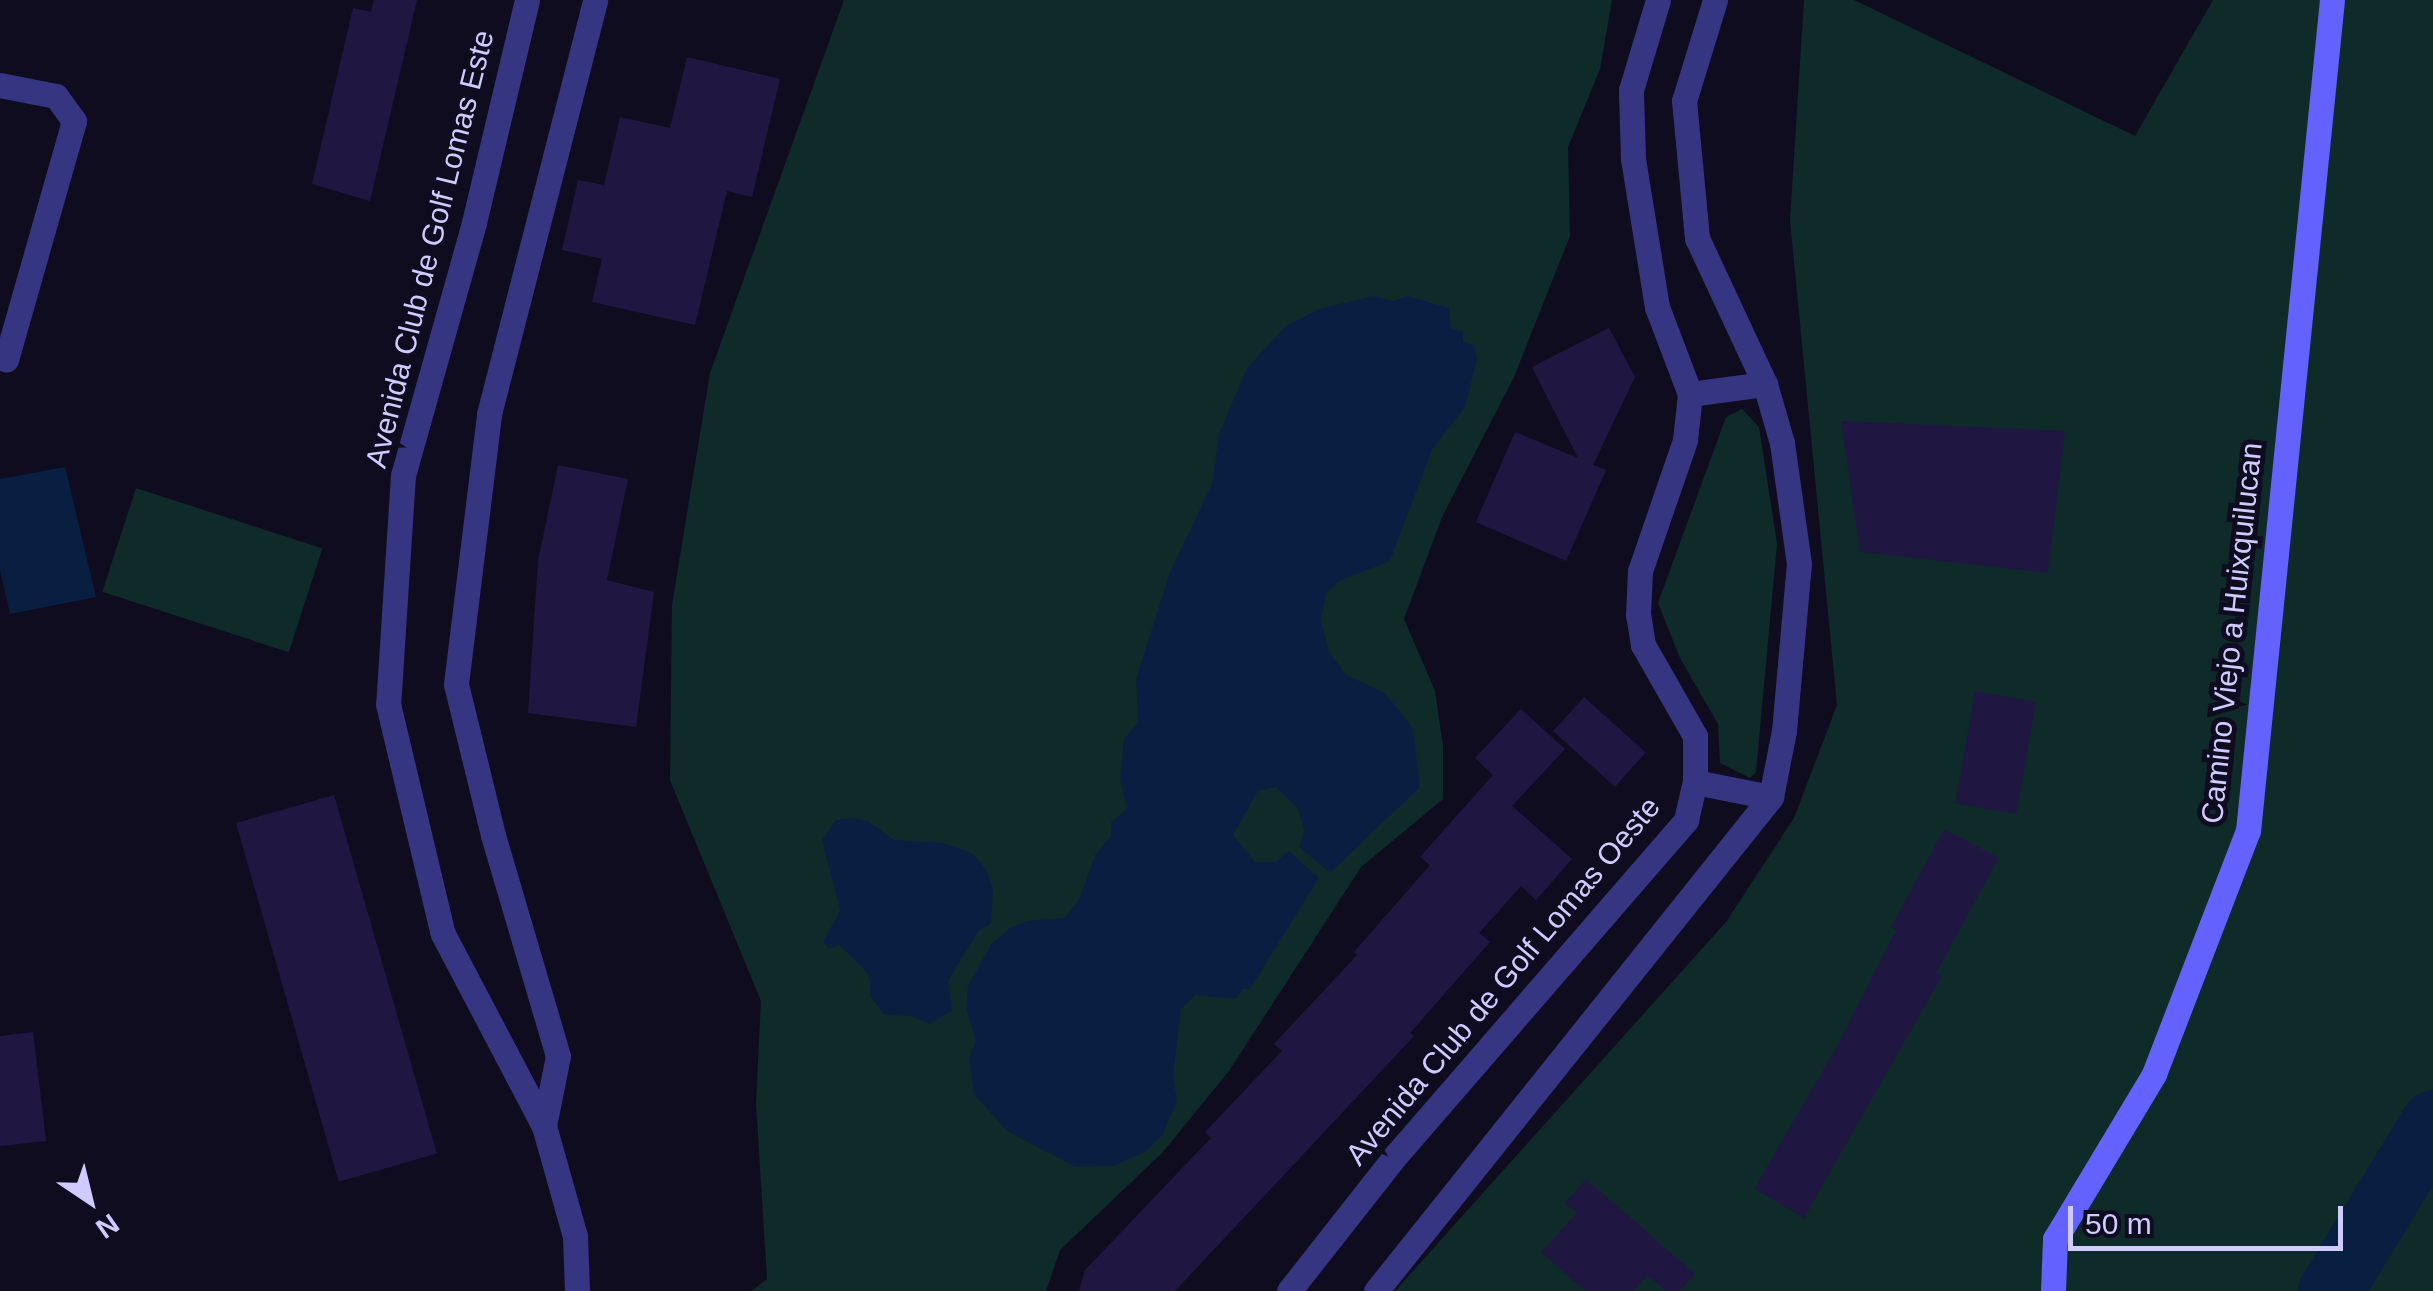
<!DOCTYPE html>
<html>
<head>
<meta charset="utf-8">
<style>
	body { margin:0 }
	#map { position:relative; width:2433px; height:1291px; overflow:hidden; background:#0f0c20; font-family:Helvetica,sans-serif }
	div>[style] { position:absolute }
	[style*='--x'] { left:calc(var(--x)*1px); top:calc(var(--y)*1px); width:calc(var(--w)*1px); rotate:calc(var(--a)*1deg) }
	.green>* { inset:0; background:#0f2b29; transform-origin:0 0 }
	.water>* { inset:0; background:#091f42 }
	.river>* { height:65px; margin:-32.5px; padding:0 32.5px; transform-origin:32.5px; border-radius:32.5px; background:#091f42 }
	.building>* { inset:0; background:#1f1742; transform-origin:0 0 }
	.street>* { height:25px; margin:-12.5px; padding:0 12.5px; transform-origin:12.5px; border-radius:12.5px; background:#363581 }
	.secondary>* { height:25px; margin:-12.5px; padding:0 12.5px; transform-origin:12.5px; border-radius:12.5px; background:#6362ff }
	span { translate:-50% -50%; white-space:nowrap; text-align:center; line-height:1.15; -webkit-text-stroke:10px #0f0c20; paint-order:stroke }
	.street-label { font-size:30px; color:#d0cbff }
	.north { position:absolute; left:40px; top:1151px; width:100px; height:100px; -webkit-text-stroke:8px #0f0c20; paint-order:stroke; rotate:145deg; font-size:28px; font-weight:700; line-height:40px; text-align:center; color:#d0cbff }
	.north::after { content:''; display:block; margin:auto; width:35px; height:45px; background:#d0cbff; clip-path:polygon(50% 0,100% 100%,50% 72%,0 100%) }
	.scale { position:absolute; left:2068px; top:1206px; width:275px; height:45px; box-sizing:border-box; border:5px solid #d0cbff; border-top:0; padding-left:12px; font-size:30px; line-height:35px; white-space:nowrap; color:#d0cbff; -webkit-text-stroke:8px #0f0c20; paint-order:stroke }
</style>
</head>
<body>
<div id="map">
	<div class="green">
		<i style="clip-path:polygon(844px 0,1612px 0,1600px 69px,1568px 147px,1570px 236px,1514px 377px,1442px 517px,1404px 619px,1435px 691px,1443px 746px,1443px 799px,1361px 867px,1229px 1071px,1162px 1153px,1060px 1250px,1046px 1291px,751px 1291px,767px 1279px,756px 1103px,761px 1001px,670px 780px,672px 605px,710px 373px)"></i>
		<i style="clip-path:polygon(1804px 0,1854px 0,2135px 136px,2213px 0,2433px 0,2433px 1291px,1395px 1291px,1726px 922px,1794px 818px,1837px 705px,1790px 220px)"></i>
		<i style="clip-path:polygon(1742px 409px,1759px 427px,1777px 544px,1756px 772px,1750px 778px,1720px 763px,1718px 724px,1680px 658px,1658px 603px,1726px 417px)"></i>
		<i style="left:136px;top:488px;width:196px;height:109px;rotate:18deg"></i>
	</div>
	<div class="water">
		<i style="clip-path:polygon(1373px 296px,1393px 301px,1407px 296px,1449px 308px,1451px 329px,1463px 331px,1463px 342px,1474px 345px,1477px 360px,1465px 407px,1432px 450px,1390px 561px,1339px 581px,1326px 594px,1321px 620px,1329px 652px,1346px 675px,1385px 693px,1413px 728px,1420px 787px,1330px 873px,1299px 847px,1304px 831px,1298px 809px,1276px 787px,1258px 791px,1233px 835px,1255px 862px,1275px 862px,1289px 851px,1319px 878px,1250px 989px,1243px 989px,1235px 999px,1195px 995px,1181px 1009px,1173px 1076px,1177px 1101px,1162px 1136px,1144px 1152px,1114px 1166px,1075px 1167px,1007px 1131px,974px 1094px,969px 1058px,976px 1041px,966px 1007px,968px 986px,991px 944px,1010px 928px,1027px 921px,1064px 918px,1079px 900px,1095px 855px,1111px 836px,1111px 822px,1127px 809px,1120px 779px,1124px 739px,1138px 722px,1136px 679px,1170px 572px,1212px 484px,1219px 434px,1247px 368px,1285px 327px,1319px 309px)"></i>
		<i style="clip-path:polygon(65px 467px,96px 597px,10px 614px,0 570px,0 479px)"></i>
		<i style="clip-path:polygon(851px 818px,868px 821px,894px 840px,943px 843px,972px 853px,986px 869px,993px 889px,991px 923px,978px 932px,948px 981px,952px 1010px,930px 1024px,911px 1016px,885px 1015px,870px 996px,870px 979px,864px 969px,839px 945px,829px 949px,823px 942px,840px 910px,822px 840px,836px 820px)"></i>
	</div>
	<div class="river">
		<i style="--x:2330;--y:1291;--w:198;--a:-58.6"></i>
	</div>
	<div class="building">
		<i style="clip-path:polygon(374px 0,417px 0,370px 201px,312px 184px,353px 8px,371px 12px)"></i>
		<i style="clip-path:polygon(687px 57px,780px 79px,752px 197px,727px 191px,695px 325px,592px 302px,602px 259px,562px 250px,578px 180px,604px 185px,620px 117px,670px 128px)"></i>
		<i style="clip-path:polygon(1609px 328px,1635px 377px,1593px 465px,1606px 470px,1566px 561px,1476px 522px,1515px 432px,1578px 458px,1532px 367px)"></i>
		<i style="clip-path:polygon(1841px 421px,2065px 431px,2048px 573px,1860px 552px)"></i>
		<i style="clip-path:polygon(558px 465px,628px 479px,607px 580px,654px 592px,636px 727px,528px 713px,538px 561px)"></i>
		<i style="left:1975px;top:691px;width:62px;height:114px;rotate:10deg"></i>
		<i style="left:1584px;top:697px;width:83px;height:46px;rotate:42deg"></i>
		<i style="clip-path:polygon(1521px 709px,1565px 749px,1512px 806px,1572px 859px,1536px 900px,1521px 886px,1479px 933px,1490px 942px,1410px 1033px,1414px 1036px,1175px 1291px,1079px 1291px,1085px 1270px,1211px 1138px,1205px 1132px,1282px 1051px,1274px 1044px,1357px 955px,1354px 952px,1430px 865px,1420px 857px,1493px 775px,1475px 758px)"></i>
		<i style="left:334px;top:795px;width:373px;height:102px;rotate:74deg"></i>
		<i style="clip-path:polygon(1944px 829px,1999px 858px,1936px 973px,1942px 976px,1804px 1218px,1754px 1189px,1837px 1046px,1896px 930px,1891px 927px)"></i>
		<i style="clip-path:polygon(33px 1032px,46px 1141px,0 1146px,0 1036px)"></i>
		<i style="clip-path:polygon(1586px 1179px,1695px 1274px,1680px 1291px,1666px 1291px,1647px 1275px,1634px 1291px,1585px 1291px,1541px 1252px,1577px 1213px,1565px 1203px)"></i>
	</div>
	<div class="street">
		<i style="--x:527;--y:0;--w:229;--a:103.4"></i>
		<i style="--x:474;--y:223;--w:262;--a:105.7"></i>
		<i style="--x:403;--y:475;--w:229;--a:93.7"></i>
		<i style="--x:388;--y:704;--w:236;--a:76.6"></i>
		<i style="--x:443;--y:934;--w:217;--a:62.3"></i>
		<i style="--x:544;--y:1126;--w:114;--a:74.3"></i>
		<i style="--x:575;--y:1236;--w:55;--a:87.9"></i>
		<i style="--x:0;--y:85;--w:57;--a:11.1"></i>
		<i style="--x:56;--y:96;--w:31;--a:54"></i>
		<i style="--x:74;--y:121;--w:248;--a:105.9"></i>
		<i style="--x:1690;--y:394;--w:76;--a:-7.6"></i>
		<i style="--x:1695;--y:782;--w:77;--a:11.2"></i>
		<i style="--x:544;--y:1126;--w:71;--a:-78.7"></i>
		<i style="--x:558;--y:1056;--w:230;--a:-106.4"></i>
		<i style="--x:493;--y:835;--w:155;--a:-103.8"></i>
		<i style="--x:456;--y:684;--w:272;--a:-83"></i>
		<i style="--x:489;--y:414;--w:427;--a:-75.6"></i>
		<i style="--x:1289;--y:1291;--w:174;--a:-51.8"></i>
		<i style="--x:1397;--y:1154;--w:442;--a:-49.1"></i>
		<i style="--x:1686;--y:820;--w:39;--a:-77"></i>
		<i style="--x:1695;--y:782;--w:46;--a:-90"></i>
		<i style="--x:1695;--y:736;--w:105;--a:-119.7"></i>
		<i style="--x:1643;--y:645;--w:30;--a:-99"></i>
		<i style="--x:1638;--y:615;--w:44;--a:-87.4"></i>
		<i style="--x:1640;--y:571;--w:139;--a:-71"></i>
		<i style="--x:1685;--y:440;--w:46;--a:-83.8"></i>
		<i style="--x:1690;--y:394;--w:93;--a:-110.8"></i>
		<i style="--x:1657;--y:307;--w:150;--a:-99.2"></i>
		<i style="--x:1633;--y:159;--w:69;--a:-91.7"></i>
		<i style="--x:1631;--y:90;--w:94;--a:-73.3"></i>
		<i style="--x:1376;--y:1291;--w:633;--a:-51.35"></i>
		<i style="--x:1771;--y:797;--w:67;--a:-78.9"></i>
		<i style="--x:1784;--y:731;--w:168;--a:-84.9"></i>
		<i style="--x:1799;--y:564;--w:122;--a:-98"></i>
		<i style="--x:1782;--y:443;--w:61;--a:-106.1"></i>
		<i style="--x:1765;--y:384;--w:161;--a:-115"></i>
		<i style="--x:1697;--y:238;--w:138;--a:-95.4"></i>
		<i style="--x:1684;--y:101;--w:106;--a:-72.9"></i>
	</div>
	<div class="secondary">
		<i style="--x:2053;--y:1291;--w:52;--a:-87.8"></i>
		<i style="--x:2055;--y:1239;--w:192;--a:-59"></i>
		<i style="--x:2154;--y:1074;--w:261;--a:-68.9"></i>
		<i style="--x:2248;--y:831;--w:835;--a:-84.23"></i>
	</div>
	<div class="street-label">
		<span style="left:430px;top:249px;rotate:-76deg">Avenida Club de Golf Lomas Este</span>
		<span style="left:2232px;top:633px;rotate:-84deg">Camino Viejo a Huixquilucan</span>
		<span style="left:1503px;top:981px;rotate:-50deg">Avenida Club de Golf Lomas Oeste</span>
	</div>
	<div class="north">N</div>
	<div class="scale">50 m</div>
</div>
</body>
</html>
